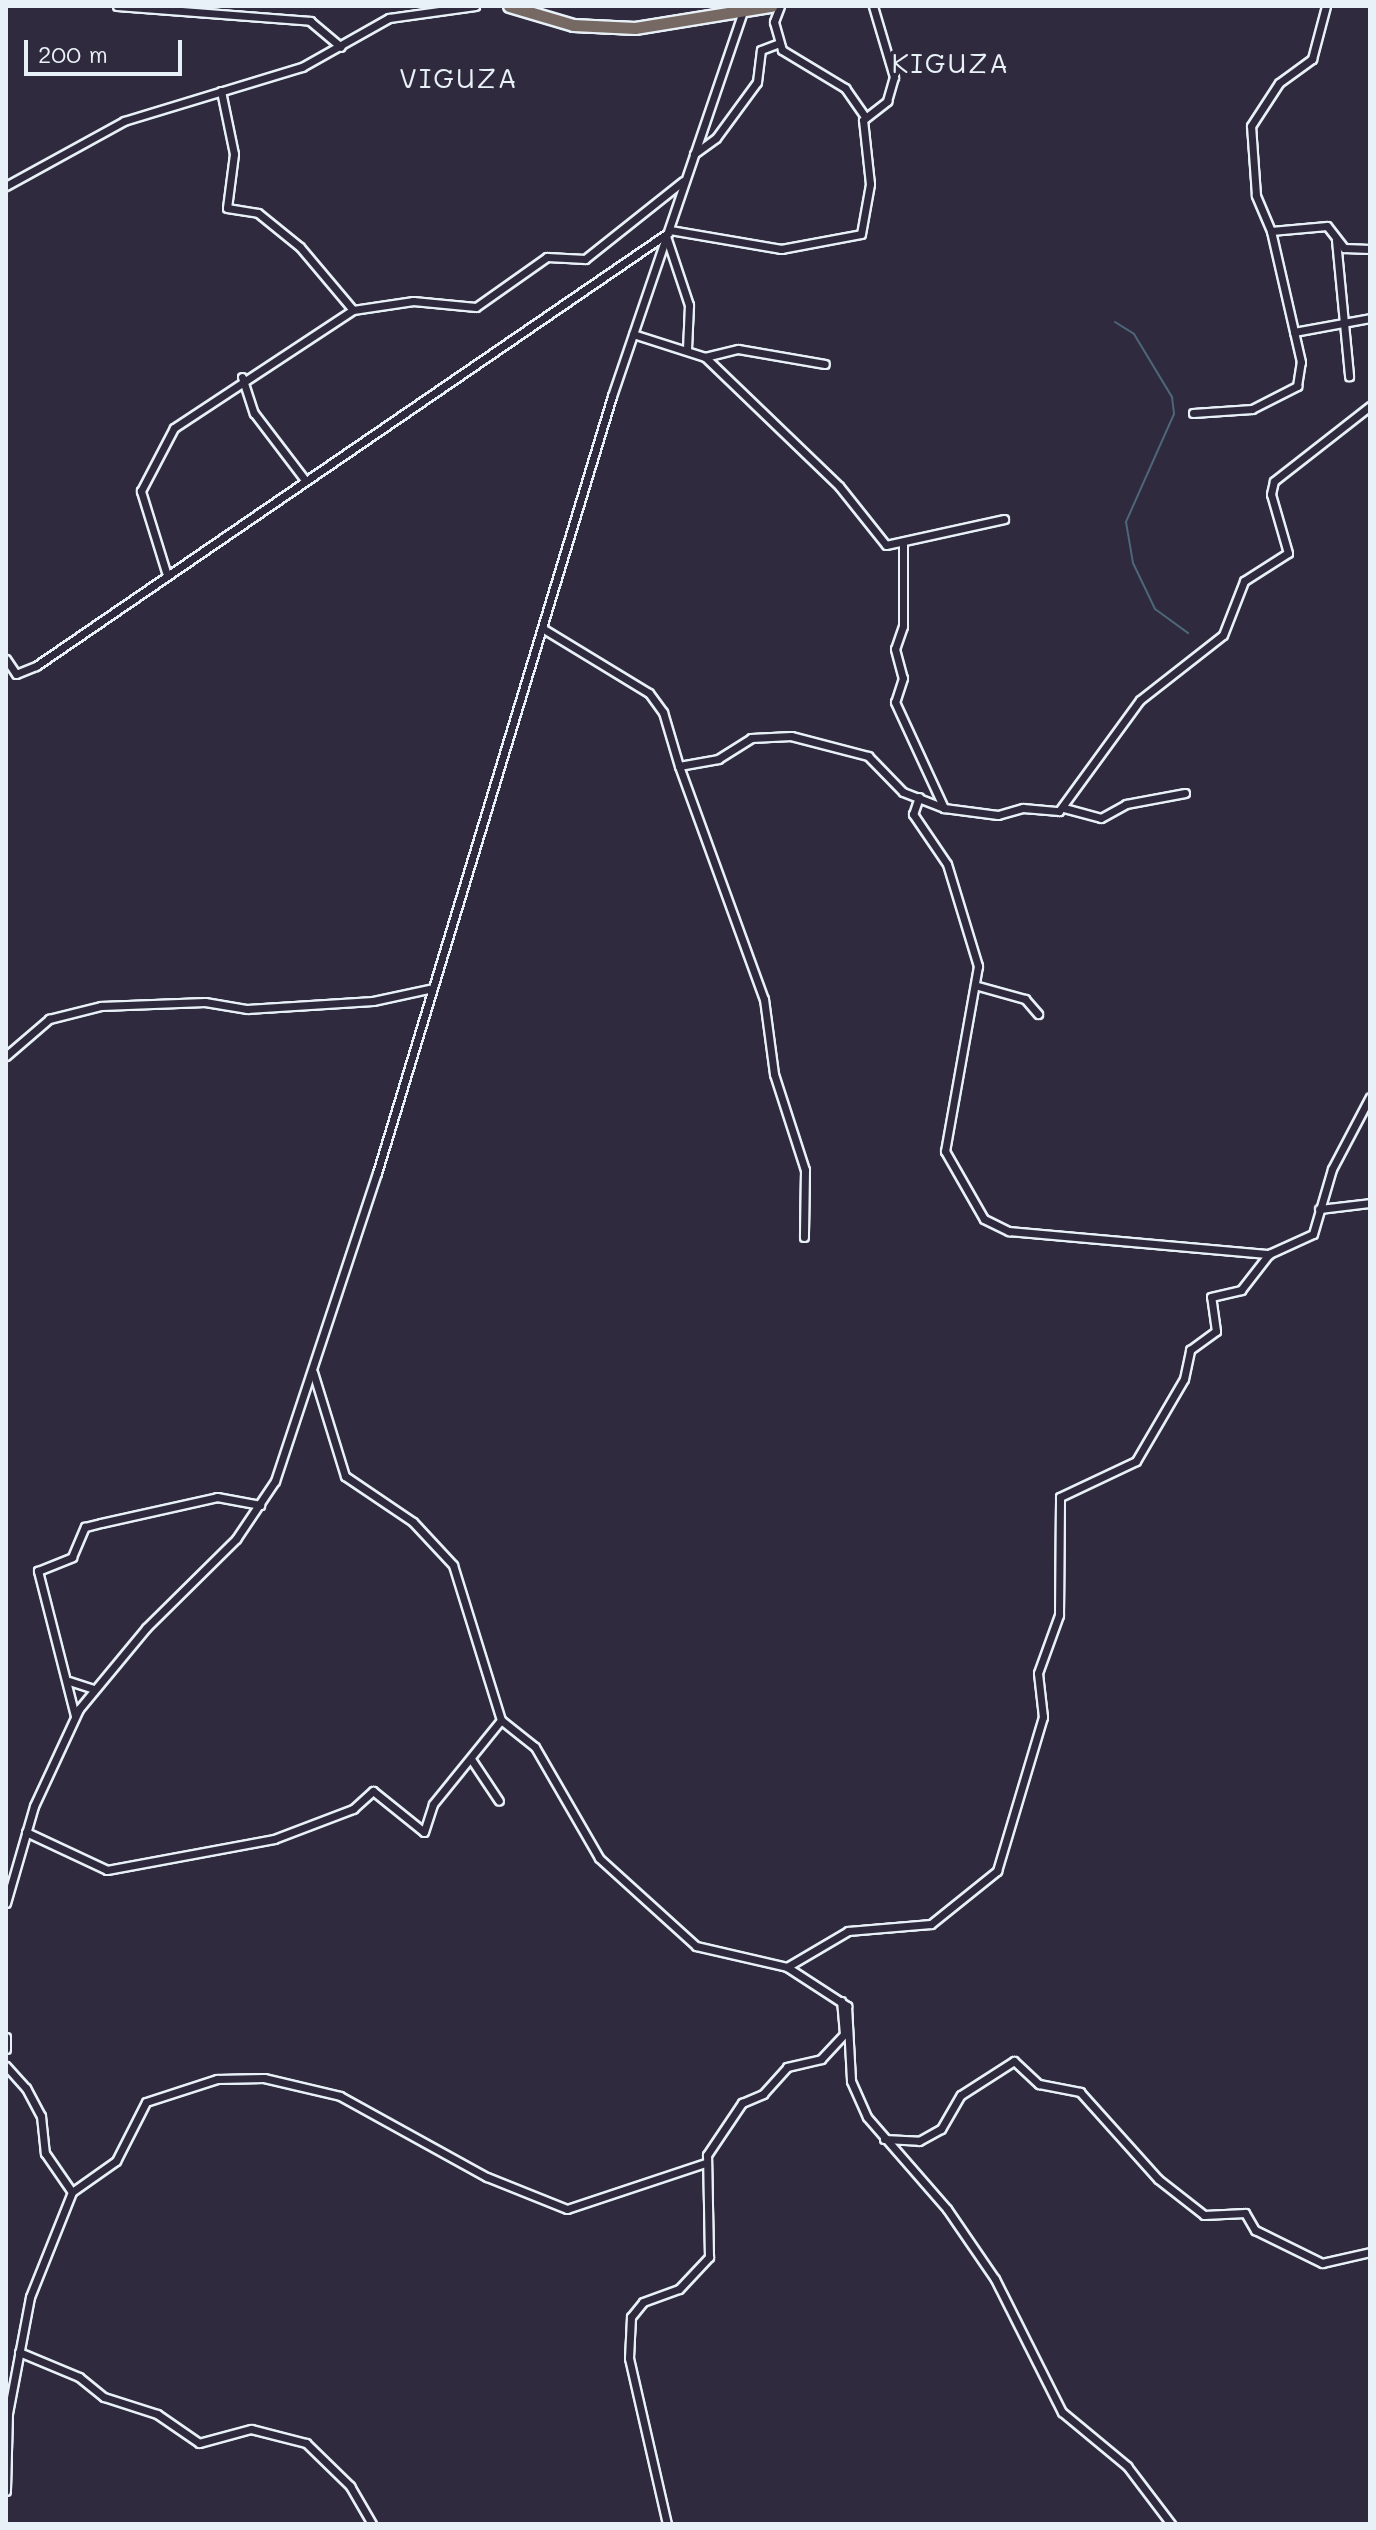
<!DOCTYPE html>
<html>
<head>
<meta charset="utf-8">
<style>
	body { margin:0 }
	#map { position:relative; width:1376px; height:2530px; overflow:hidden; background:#2f2a3d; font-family:Mali,sans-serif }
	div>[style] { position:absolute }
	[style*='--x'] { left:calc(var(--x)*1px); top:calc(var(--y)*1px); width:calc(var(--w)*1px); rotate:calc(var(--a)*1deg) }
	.stream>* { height:2px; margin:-1px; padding:0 1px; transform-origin:1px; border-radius:1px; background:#4e6679 }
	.roads { filter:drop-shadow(2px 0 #e8f1f8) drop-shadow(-2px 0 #e8f1f8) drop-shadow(0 2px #e8f1f8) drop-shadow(0 -2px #e8f1f8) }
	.minor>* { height:7px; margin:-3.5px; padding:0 3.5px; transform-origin:3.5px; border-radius:3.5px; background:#2f2a3d }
	.highway>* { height:11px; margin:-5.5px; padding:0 5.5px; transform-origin:5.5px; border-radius:5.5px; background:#766964 }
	span { translate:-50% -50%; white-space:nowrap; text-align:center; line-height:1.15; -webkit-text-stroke:8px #2f2a3d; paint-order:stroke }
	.quarter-label { font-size:28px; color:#e8f1f8; letter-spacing:2px }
	.frame { position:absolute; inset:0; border:8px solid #e8f1f8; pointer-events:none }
	.scale { position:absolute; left:24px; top:40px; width:158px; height:36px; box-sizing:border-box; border:4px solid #e8f1f8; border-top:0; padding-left:10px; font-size:24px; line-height:28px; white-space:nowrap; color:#e8f1f8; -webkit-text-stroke:6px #2f2a3d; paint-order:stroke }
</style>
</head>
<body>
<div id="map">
	<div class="stream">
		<i style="--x:1115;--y:322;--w:22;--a:32"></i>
		<i style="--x:1134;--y:334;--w:74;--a:58.9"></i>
		<i style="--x:1172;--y:397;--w:17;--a:83"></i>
		<i style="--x:1174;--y:414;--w:118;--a:114"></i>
		<i style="--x:1126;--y:522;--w:42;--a:80.3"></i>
		<i style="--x:1133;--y:563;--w:51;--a:64.4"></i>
		<i style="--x:1155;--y:609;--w:41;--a:36"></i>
	</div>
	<div class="roads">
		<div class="minor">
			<i style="--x:117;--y:6;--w:194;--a:4.4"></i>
			<i style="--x:310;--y:21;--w:40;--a:40"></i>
			<i style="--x:780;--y:6;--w:17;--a:111"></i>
			<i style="--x:774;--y:22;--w:29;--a:74"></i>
			<i style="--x:782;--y:50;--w:74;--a:31.1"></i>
			<i style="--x:845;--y:88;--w:35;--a:55"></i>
			<i style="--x:221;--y:91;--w:64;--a:78.3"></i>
			<i style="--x:234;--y:154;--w:54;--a:97.4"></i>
			<i style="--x:227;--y:208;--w:31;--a:9"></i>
			<i style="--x:258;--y:213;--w:54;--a:39"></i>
			<i style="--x:300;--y:247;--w:82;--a:49.9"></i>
			<i style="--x:353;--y:310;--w:61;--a:-8.5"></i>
			<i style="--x:413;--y:301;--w:63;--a:5.4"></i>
			<i style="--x:476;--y:307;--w:87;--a:-35.2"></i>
			<i style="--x:547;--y:257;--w:38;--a:3"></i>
			<i style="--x:585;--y:259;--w:125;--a:-38.5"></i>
			<i style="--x:694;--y:154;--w:27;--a:-36"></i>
			<i style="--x:716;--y:138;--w:69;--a:-53.8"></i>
			<i style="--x:757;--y:82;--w:32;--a:-83"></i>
			<i style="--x:761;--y:50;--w:19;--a:-21"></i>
			<i style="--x:6;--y:186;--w:135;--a:-28.8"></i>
			<i style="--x:124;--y:121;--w:186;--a:-16.9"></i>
			<i style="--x:302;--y:67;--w:100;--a:-29.4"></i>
			<i style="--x:389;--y:18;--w:87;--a:-7.9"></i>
			<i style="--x:670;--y:230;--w:113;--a:9.7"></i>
			<i style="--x:781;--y:249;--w:81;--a:-10.6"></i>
			<i style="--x:861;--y:234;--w:51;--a:-79.8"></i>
			<i style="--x:870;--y:184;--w:64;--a:-96.2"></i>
			<i style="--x:863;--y:120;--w:31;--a:-38"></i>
			<i style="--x:887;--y:101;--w:25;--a:-74"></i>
			<i style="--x:894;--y:77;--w:74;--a:-106.5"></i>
			<i style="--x:1271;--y:231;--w:39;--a:-113"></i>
			<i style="--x:1256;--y:195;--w:69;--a:-94.1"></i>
			<i style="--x:1251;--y:126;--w:51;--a:-56.9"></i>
			<i style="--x:1279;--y:83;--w:41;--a:-36"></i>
			<i style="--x:1312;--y:59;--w:55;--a:-75.2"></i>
			<i style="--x:667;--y:239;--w:70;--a:71.6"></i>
			<i style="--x:689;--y:305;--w:44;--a:92.6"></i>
			<i style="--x:1336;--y:240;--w:137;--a:84.5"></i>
			<i style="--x:1294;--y:332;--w:77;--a:-10.4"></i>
			<i style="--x:633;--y:334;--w:76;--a:17.7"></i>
			<i style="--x:705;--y:357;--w:186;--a:43.9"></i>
			<i style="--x:839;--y:486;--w:75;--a:51.5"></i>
			<i style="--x:886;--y:545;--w:121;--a:-12.4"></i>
			<i style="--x:705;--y:357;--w:34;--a:-14"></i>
			<i style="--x:738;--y:349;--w:88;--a:9.8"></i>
			<i style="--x:242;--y:377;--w:38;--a:72"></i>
			<i style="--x:254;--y:413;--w:84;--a:52.7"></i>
			<i style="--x:1193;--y:413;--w:59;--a:-3.9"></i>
			<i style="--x:1252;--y:409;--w:51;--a:-27.1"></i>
			<i style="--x:1297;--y:386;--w:24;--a:-81"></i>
			<i style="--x:1301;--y:362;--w:134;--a:-102.9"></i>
			<i style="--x:1271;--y:231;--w:56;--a:-5.1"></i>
			<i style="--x:1327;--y:226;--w:28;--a:52"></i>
			<i style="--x:1344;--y:248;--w:26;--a:2"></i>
			<i style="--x:903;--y:542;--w:84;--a:90"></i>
			<i style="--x:903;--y:626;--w:24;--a:109"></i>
			<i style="--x:895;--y:649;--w:30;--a:75"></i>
			<i style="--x:903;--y:678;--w:25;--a:108"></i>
			<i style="--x:895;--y:702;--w:117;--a:65.2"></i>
			<i style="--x:166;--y:572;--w:85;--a:-107.2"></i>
			<i style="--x:141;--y:491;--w:71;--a:-62.4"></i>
			<i style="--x:174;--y:428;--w:214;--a:-33.4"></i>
			<i style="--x:542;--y:628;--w:125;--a:31.3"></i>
			<i style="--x:649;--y:693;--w:24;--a:54"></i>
			<i style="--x:663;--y:712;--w:56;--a:73.5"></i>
			<i style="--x:679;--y:766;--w:40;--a:-10"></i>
			<i style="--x:718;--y:759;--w:39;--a:-32"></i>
			<i style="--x:751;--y:738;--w:40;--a:-2.9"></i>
			<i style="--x:791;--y:736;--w:80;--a:14.6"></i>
			<i style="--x:868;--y:756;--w:50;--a:45.8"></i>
			<i style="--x:903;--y:792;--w:44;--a:21.3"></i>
			<i style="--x:944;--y:808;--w:54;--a:7.4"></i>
			<i style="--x:998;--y:815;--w:26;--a:-16"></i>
			<i style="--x:1023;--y:808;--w:36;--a:5"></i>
			<i style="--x:1059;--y:811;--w:137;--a:-53.9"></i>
			<i style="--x:1140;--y:700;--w:105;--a:-38.1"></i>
			<i style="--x:1223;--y:635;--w:58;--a:-68.7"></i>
			<i style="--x:1244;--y:581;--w:52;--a:-32.5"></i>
			<i style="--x:1288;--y:553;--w:61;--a:-106.1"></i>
			<i style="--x:1271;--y:494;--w:13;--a:-77"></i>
			<i style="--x:1274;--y:481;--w:122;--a:-38"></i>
			<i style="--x:6;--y:659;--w:18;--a:56"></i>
			<i style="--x:16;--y:674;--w:22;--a:-22"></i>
			<i style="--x:36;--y:666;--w:766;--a:-34.42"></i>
			<i style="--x:679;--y:766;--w:248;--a:70"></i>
			<i style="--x:764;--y:999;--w:76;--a:82.4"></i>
			<i style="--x:774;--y:1074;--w:101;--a:72.1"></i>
			<i style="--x:805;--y:1170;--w:67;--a:90.9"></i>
			<i style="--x:919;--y:797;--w:18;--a:109"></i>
			<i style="--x:913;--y:814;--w:60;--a:55.8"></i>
			<i style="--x:947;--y:864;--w:107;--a:73.1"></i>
			<i style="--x:978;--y:966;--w:188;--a:100.1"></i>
			<i style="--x:945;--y:1151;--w:78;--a:60.2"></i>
			<i style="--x:984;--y:1219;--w:28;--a:26"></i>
			<i style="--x:1009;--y:1231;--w:261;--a:5.1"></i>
			<i style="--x:1064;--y:808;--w:38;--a:15"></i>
			<i style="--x:1101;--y:818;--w:29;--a:-29"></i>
			<i style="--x:1126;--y:804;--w:60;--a:-10.6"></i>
			<i style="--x:978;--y:986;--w:49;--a:15.5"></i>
			<i style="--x:1025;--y:999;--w:20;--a:49"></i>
			<i style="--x:6;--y:1056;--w:57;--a:-40.7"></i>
			<i style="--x:49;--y:1019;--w:54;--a:-14"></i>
			<i style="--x:101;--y:1006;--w:104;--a:-2.2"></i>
			<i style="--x:205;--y:1002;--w:43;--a:9.5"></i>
			<i style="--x:247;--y:1009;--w:126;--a:-3.6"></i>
			<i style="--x:373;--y:1001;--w:61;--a:-12.2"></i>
			<i style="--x:1319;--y:1209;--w:51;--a:-6.7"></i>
			<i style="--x:313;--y:1372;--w:109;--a:72.9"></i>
			<i style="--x:345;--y:1476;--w:82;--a:34.1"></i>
			<i style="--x:413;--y:1522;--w:59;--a:47.1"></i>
			<i style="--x:453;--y:1565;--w:162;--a:72.8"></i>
			<i style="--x:501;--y:1720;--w:43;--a:38.5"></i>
			<i style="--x:535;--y:1747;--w:128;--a:60"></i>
			<i style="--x:599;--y:1858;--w:131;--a:42.2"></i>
			<i style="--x:696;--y:1946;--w:93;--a:13"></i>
			<i style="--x:787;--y:1967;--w:72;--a:33"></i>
			<i style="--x:847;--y:2006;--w:75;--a:86.9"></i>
			<i style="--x:851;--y:2081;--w:39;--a:66"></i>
			<i style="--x:867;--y:2117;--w:122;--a:49"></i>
			<i style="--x:947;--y:2209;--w:85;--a:55.6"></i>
			<i style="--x:995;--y:2279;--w:149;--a:63.3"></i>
			<i style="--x:1062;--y:2412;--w:85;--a:39.7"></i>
			<i style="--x:1127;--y:2466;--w:73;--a:52.8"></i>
			<i style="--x:69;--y:1681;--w:26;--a:18"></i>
			<i style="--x:75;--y:1716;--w:150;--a:-104.3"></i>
			<i style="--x:38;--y:1571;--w:37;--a:-22"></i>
			<i style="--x:72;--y:1557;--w:33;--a:-67"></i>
			<i style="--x:85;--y:1527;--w:16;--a:-14"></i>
			<i style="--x:101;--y:1523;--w:119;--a:-12.6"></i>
			<i style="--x:217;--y:1497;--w:44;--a:10.5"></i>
			<i style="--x:471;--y:1759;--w:50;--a:56.3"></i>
			<i style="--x:26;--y:1832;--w:89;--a:25.1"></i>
			<i style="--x:107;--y:1870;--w:170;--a:-10.5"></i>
			<i style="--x:274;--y:1839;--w:85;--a:-20.8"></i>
			<i style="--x:353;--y:1809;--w:27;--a:-42"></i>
			<i style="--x:373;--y:1791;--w:65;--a:38.8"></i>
			<i style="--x:424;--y:1832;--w:29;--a:-72"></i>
			<i style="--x:433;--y:1804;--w:108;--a:-51"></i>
			<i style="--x:6;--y:1903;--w:101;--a:-73.9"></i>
			<i style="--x:34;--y:1806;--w:107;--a:-65.1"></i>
			<i style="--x:79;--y:1709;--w:105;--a:-50.4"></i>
			<i style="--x:146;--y:1628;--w:127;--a:-44.7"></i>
			<i style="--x:236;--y:1539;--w:70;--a:-56.1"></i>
			<i style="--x:275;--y:1481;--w:324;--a:-71.7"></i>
			<i style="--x:377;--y:1173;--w:812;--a:-73.17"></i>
			<i style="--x:612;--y:396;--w:406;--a:-71.2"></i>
			<i style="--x:787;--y:1967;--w:71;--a:-30.5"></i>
			<i style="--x:848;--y:1931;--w:83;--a:-4.8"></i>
			<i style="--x:931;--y:1924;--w:85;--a:-38.8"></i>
			<i style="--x:997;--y:1871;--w:161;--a:-73.4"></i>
			<i style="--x:1043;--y:1717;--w:44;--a:-96.5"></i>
			<i style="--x:1038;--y:1673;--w:62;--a:-70.1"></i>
			<i style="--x:1059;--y:1615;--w:118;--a:-89.5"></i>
			<i style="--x:1060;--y:1497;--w:84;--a:-25.3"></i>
			<i style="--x:1136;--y:1461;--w:95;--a:-59.7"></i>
			<i style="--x:1184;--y:1379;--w:30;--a:-78"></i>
			<i style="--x:1190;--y:1350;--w:32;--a:-36"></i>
			<i style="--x:1216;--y:1331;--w:34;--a:-98"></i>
			<i style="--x:1211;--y:1297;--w:31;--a:-13"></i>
			<i style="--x:1241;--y:1290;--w:46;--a:-52.1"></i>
			<i style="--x:1269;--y:1254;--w:48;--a:-24.4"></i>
			<i style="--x:1313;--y:1234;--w:68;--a:-73.7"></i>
			<i style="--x:1332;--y:1169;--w:81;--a:-62.2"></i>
			<i style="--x:6;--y:2037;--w:12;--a:90"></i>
			<i style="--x:6;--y:2066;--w:30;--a:48"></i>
			<i style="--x:26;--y:2088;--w:32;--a:62"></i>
			<i style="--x:41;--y:2116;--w:37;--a:84"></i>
			<i style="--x:45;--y:2153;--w:47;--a:55.3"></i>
			<i style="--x:72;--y:2192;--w:113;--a:111.8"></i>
			<i style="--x:30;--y:2297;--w:118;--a:100.7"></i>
			<i style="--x:8;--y:2413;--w:78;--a:91.5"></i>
			<i style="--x:884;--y:2139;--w:35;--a:3"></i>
			<i style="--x:919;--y:2141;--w:25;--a:-29"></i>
			<i style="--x:941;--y:2129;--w:39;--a:-60"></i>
			<i style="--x:961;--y:2095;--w:63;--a:-32.7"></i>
			<i style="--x:1014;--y:2061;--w:34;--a:43"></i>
			<i style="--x:1039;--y:2084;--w:42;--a:11"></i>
			<i style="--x:1080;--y:2092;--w:117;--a:48.1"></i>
			<i style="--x:1158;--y:2179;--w:58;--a:38"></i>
			<i style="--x:1204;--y:2215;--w:41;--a:-2.8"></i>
			<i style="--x:1245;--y:2213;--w:20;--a:60"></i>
			<i style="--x:1255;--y:2230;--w:75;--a:26.2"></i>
			<i style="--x:1322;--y:2263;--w:49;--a:-12.9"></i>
			<i style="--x:72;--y:2192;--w:54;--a:-35.2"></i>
			<i style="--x:116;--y:2161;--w:66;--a:-63"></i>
			<i style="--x:146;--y:2102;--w:75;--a:-17.9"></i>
			<i style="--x:217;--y:2079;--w:47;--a:-1.2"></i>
			<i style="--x:264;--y:2078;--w:78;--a:13.3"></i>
			<i style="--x:340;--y:2096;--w:168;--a:28.9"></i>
			<i style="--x:487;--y:2177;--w:86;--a:21.8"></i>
			<i style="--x:567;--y:2209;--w:145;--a:-18.4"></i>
			<i style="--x:19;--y:2352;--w:65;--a:22.6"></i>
			<i style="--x:79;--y:2377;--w:32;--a:39"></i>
			<i style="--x:104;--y:2397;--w:56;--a:17.8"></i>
			<i style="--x:157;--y:2414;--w:51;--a:34.6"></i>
			<i style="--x:199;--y:2443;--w:54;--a:-15.1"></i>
			<i style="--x:251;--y:2429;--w:57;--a:14.3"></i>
			<i style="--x:306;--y:2443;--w:62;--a:44.3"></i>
			<i style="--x:350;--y:2486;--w:44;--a:59.9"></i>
			<i style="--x:667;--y:2524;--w:170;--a:-102.9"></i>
			<i style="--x:629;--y:2358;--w:41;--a:-87.2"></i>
			<i style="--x:631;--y:2317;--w:19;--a:-51"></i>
			<i style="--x:643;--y:2302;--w:38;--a:-20"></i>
			<i style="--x:679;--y:2289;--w:44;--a:-46.8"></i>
			<i style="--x:709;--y:2257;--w:102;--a:-91.1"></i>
			<i style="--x:707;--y:2155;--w:63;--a:-56.1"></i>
			<i style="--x:742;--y:2103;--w:23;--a:-23"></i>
			<i style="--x:763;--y:2094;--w:36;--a:-48"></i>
			<i style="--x:787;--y:2067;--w:35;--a:-13"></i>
			<i style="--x:821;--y:2059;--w:34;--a:-47"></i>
			<i style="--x:844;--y:2034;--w:33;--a:-95"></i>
		</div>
		<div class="highway">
			<i style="--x:509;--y:6;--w:67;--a:16.5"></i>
			<i style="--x:573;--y:25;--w:62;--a:2.8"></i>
			<i style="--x:635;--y:28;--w:138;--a:-9.2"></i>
		</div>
	</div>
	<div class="quarter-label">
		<span style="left:951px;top:62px">KIGUZA</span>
		<span style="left:459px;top:77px">VIGUZA</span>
	</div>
	<div class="frame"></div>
	<div class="scale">200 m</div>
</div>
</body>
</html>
